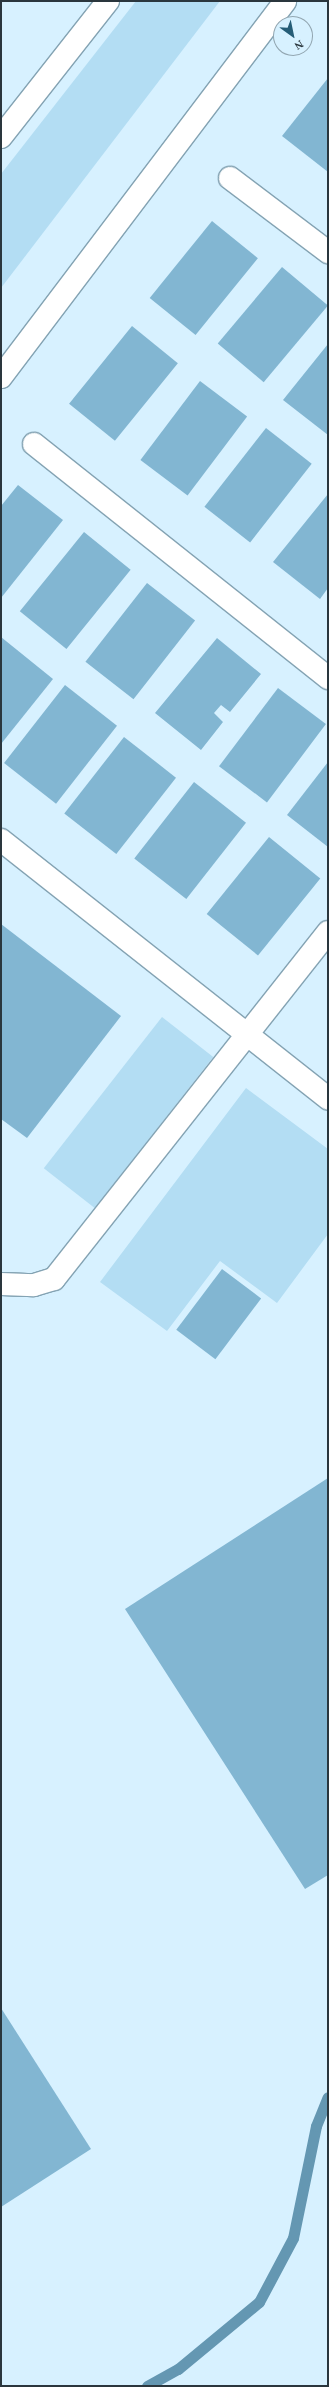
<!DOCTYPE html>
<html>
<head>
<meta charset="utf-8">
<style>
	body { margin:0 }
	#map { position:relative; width:329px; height:2387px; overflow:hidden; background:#d7f1ff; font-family:Georgia,serif }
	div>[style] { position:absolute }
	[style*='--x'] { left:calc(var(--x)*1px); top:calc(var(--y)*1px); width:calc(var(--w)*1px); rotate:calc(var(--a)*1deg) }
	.green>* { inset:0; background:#b3ddf3; transform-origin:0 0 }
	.stream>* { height:11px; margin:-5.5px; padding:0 5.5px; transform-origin:5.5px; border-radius:5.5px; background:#6497b2 }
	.building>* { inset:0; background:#82b6d2; transform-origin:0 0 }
	.roads { filter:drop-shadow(1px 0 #84a3b3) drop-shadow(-1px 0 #84a3b3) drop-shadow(0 1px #84a3b3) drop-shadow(0 -1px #84a3b3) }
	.minor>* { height:22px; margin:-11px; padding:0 11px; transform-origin:11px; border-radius:11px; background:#fff }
	.secondary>* { height:22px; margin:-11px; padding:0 11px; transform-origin:11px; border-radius:11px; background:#fff }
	span { translate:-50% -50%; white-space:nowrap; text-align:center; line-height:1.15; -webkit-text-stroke:3.5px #d7f1ff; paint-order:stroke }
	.frame { position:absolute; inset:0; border:2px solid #2a363d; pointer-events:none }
	.north { position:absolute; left:273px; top:16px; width:40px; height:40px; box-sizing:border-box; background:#d7f1ff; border:1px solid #92a6b1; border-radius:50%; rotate:147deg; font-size:11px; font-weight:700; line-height:16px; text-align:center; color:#2a363d }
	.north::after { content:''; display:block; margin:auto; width:14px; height:18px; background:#255d77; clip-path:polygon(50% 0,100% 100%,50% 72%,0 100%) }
</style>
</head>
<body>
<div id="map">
	<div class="green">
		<i style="clip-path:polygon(136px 1px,220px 1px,1px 288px,1px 174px)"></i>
		<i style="left:162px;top:1017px;width:65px;height:192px;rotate:38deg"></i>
		<i style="clip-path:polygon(246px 1088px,328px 1149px,328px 1234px,277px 1303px,220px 1261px,167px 1331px,100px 1282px)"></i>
	</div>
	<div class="stream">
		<i style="--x:147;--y:2386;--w:35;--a:-29"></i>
		<i style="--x:178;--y:2369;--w:105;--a:-39.6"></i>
		<i style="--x:259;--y:2302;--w:72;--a:-62"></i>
		<i style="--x:293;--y:2238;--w:114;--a:-78.4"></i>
		<i style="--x:316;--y:2126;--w:31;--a:-68"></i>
	</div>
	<div class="building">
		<i style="clip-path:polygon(328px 78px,328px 172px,282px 136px)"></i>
		<i style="left:212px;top:221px;width:59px;height:99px;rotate:39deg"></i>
		<i style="left:282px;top:267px;width:60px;height:100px;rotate:40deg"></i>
		<i style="left:132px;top:326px;width:59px;height:100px;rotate:39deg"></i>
		<i style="clip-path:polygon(328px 344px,328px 435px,283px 400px)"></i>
		<i style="left:200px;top:381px;width:59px;height:99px;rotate:37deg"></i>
		<i style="left:266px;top:428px;width:58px;height:100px;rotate:38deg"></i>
		<i style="clip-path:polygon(18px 485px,63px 520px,1px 598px,1px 506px)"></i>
		<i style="clip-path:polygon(328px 494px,328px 588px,320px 599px,273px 562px)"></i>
		<i style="left:84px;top:532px;width:60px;height:102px;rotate:39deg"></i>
		<i style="left:147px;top:583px;width:61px;height:100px;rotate:38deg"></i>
		<i style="clip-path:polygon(1px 637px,53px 679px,1px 744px)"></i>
		<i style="clip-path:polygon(217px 638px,261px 674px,230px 712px,221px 705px,214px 713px,223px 722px,201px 750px,155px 713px)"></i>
		<i style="left:65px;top:685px;width:66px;height:99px;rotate:38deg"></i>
		<i style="left:278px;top:688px;width:60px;height:98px;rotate:37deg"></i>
		<i style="left:124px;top:737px;width:66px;height:97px;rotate:38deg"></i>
		<i style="clip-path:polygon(328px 762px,328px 847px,287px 815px)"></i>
		<i style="left:194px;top:782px;width:66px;height:97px;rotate:38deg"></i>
		<i style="left:269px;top:837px;width:66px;height:99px;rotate:39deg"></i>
		<i style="clip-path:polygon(1px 924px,121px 1016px,27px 1138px,1px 1119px)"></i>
		<i style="left:222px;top:1269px;width:49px;height:76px;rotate:37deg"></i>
		<i style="clip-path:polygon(328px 1478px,328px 1875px,305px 1889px,125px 1609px)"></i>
		<i style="clip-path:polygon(1px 2008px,91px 2149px,1px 2207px)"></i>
	</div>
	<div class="roads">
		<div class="minor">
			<i style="--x:230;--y:178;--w:123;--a:37.1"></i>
			<i style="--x:34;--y:444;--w:376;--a:38.5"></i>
			<i style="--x:1;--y:840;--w:417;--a:38.3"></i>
			<i style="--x:1;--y:1284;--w:33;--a:2"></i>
			<i style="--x:34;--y:1285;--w:21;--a:-17"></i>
			<i style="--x:54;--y:1279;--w:442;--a:-51.7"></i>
		</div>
		<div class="secondary">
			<i style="--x:1;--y:137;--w:173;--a:-51.8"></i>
			<i style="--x:1;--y:377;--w:471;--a:-52.9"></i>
		</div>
	</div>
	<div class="frame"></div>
	<div class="north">N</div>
</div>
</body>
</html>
